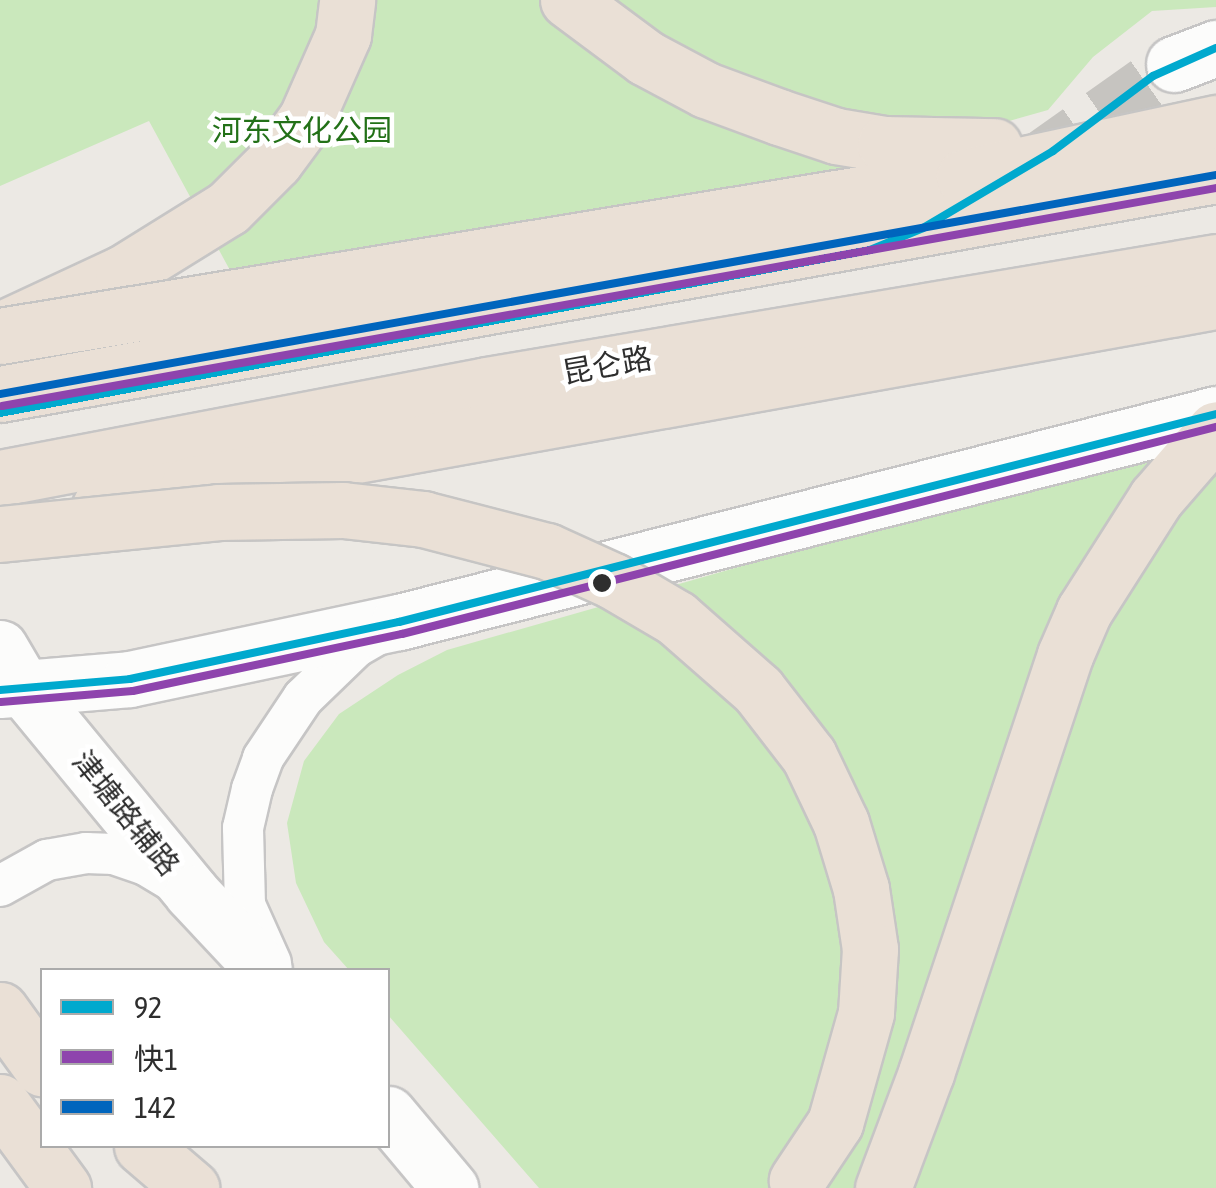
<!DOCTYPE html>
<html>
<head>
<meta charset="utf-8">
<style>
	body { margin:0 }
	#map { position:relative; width:1216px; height:1188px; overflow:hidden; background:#ece9e4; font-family:"Asap Condensed","Noto Sans SC",sans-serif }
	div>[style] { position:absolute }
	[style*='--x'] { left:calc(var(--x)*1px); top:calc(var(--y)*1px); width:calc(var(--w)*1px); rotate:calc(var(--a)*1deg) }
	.green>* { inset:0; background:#cae8bc }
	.secondary-tunnel>* { height:55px; margin-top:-27.5px; transform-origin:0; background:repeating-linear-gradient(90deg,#c6c4c0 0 55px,transparent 0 83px) }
	.roads { filter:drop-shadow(2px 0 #c6c5c5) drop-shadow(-2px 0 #c6c5c5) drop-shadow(0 2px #c6c5c5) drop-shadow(0 -2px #c6c5c5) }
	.street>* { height:40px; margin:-20px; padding:0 20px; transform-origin:20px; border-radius:20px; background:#fcfcfb }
	.secondary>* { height:55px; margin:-27.5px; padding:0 27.5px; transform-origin:27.5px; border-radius:27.5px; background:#fcfcfb }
	.highway>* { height:55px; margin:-27.5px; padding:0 27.5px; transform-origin:27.5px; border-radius:27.5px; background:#eae0d6 }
	.bridges { filter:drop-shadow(2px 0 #c6c5c4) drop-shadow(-2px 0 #c6c5c4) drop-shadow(0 2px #c6c5c4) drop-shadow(0 -2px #c6c5c4) }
	.highway-bridge>* { height:55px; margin:-27.5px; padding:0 27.5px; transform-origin:27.5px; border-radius:27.5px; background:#eae0d6 }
	.bus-1>* { height:8px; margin:-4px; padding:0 4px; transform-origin:4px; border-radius:4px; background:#00a9ce }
	.bus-2>* { height:8px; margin:-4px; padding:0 4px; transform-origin:4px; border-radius:4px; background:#8e44ad }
	.bus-3>* { height:8px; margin:-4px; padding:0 4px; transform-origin:4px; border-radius:4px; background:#0065bd }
	.dots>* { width:28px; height:28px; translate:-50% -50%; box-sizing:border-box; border:5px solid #fff; border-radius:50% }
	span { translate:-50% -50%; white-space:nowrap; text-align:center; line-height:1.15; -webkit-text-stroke:9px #fff; paint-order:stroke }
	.park-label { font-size:30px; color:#237118 }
	.street-label { font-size:30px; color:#2e2e2e }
	.legend { position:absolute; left:40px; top:968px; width:350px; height:180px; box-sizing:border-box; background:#fff; border:2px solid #ababab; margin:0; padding:12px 18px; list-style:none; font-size:30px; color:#2e2e2e }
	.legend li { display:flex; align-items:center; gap:20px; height:50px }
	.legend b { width:50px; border:2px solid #ababab }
</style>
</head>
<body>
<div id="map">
	<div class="green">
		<i style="clip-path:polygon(0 0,1216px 0,1216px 7px,1152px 11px,1093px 57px,1048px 110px,820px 174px,232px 274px,149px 121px,0 186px)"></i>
		<i style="clip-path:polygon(1216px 431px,1216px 1188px,539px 1188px,388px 1015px,388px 970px,349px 970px,324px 942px,296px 883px,287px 823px,304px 761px,339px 714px,398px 675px,447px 650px)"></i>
	</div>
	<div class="secondary-tunnel">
		<i style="--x:1034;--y:163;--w:171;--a:-35.3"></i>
	</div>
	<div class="roads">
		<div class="street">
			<i style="--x:0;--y:886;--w:54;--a:-29"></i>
			<i style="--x:47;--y:860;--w:40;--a:-10"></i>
			<i style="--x:86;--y:853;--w:28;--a:2"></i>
			<i style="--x:114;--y:854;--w:34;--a:19"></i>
			<i style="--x:146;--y:865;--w:35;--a:31"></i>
			<i style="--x:271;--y:963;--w:64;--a:-114.1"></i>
			<i style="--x:245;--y:905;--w:77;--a:-91.5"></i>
			<i style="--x:243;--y:828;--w:40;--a:-77"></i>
			<i style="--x:252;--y:789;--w:33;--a:-70"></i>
			<i style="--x:263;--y:758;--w:72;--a:-56.3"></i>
			<i style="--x:303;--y:698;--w:74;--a:-43.9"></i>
			<i style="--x:356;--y:647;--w:28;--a:-30"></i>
		</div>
		<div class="secondary">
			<i style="--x:1174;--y:64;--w:45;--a:-20.9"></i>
			<i style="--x:0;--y:648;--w:48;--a:59.7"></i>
			<i style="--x:24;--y:689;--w:264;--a:50.5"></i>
			<i style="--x:192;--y:893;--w:105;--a:46.9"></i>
			<i style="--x:0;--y:690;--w:130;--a:-4.8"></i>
			<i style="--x:130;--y:679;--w:275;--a:-12"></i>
			<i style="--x:399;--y:622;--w:843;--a:-14.28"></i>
			<i style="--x:388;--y:1114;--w:97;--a:50"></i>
		</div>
		<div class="highway">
			<i style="--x:7;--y:327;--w:128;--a:-25"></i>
			<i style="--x:123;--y:273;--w:123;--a:-31.8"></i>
			<i style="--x:228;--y:208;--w:66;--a:-45"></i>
			<i style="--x:275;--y:161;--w:52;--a:-53.6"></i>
			<i style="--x:306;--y:119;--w:92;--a:-66.2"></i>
			<i style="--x:343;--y:35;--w:35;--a:-83"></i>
			<i style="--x:0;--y:478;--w:495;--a:-10.8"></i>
			<i style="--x:486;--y:385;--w:740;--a:-9.56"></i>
			<i style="--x:100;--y:506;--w:91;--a:-13.3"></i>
			<i style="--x:189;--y:485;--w:1043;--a:-10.16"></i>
			<i style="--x:0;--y:1010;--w:72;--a:54.1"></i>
			<i style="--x:0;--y:1102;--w:107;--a:53.8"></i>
			<i style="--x:142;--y:1146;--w:65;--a:40.6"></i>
			<i style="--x:883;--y:1188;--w:123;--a:-69.5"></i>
			<i style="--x:926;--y:1073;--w:441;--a:-71.6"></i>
			<i style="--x:1065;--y:655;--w:48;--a:-66.6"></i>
			<i style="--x:1084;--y:611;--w:134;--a:-57.5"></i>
			<i style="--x:1156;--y:498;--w:91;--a:-49"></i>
		</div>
	</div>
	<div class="bridges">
		<div class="highway-bridge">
			<i style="--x:568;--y:0;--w:97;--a:36.6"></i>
			<i style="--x:646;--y:58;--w:68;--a:28.1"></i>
			<i style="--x:706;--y:90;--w:78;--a:20.3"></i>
			<i style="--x:779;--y:117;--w:60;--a:18.4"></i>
			<i style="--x:836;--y:136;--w:50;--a:9.3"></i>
			<i style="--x:885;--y:144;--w:109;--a:1.1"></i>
			<i style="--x:0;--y:336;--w:977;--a:-9.37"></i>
			<i style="--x:964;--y:177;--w:258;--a:-12.1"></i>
			<i style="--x:0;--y:394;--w:1236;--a:-10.21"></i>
			<i style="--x:0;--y:534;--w:220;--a:-5.7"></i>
			<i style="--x:219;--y:512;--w:124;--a:-0.9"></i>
			<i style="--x:343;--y:510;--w:81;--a:6.4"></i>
			<i style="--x:423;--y:519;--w:128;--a:14.5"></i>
			<i style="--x:547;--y:551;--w:72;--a:24.4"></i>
			<i style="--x:613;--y:581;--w:73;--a:30.4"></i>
			<i style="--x:676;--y:618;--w:109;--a:41.3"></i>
			<i style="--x:758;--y:690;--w:83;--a:52.3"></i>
			<i style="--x:809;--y:756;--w:74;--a:64.5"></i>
			<i style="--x:841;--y:823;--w:69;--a:73.1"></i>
			<i style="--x:861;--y:889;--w:61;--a:81.5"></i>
			<i style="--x:870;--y:949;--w:64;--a:93.6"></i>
			<i style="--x:866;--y:1013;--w:114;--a:105.7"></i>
			<i style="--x:835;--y:1123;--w:69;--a:123.7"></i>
		</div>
	</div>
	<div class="bus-1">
		<i style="--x:0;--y:413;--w:885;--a:-10.61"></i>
		<i style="--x:870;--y:250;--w:57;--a:-22.5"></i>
		<i style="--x:923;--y:228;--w:151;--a:-30.6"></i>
		<i style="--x:1053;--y:151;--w:125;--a:-36.9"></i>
		<i style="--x:1153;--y:76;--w:69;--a:-24"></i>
		<i style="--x:0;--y:690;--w:130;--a:-4.8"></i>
		<i style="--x:130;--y:679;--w:275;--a:-12"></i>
		<i style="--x:399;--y:622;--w:843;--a:-14.28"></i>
	</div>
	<div class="bus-2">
		<i style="--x:2;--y:406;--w:1233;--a:-10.18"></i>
		<i style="--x:1;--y:702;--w:132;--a:-4.8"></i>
		<i style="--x:133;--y:691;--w:275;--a:-12"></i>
		<i style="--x:402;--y:634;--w:840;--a:-14.27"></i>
	</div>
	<div class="bus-3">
		<i style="--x:0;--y:394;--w:1236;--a:-10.21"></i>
	</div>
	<div class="dots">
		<i style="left:602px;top:583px;background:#2e2e2e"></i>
	</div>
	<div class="park-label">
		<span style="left:302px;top:130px">河东文化公园</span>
	</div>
	<div class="street-label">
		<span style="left:607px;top:365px;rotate:-10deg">昆仑路</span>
		<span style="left:126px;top:813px;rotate:51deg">津塘路辅路</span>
	</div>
	<ul class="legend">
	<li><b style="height:12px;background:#00a9ce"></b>92</li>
	<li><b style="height:12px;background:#8e44ad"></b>快1</li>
	<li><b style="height:12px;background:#0065bd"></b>142</li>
	</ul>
</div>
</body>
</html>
